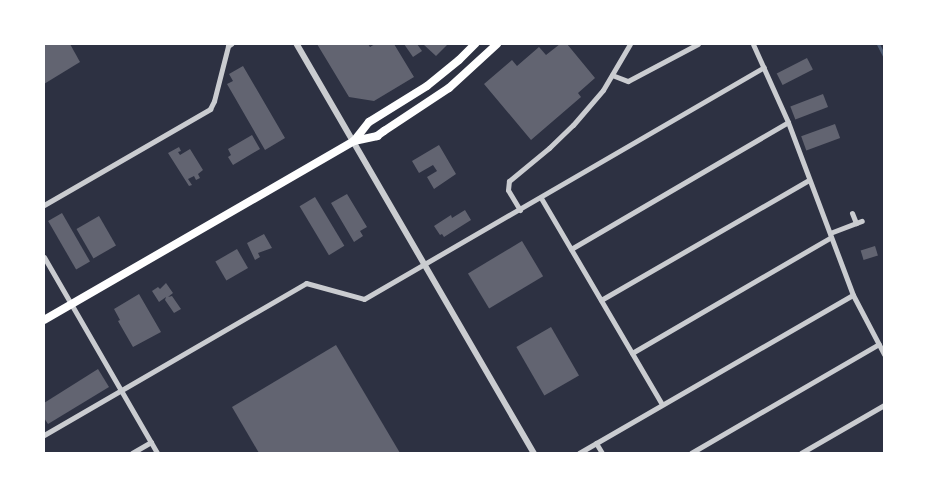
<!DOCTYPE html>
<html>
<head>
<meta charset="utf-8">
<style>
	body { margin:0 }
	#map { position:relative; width:928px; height:497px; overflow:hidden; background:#2d3142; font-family:"IBM Plex Sans",sans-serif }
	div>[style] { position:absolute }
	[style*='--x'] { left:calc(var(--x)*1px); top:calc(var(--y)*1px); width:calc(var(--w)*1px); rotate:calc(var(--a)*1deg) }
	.stream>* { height:3px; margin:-1.5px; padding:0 1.5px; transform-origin:1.5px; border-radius:1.5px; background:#4f5d75 }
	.building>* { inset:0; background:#626471; transform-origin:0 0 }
	.minor>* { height:5px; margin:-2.5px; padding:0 2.5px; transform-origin:2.5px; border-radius:2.5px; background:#caccd0 }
	.tertiary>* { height:5.5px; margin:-2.75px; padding:0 2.75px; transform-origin:2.75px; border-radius:2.75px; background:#caccd0 }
	.primary>* { height:8px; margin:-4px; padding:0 4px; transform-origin:4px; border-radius:4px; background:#fff }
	span { translate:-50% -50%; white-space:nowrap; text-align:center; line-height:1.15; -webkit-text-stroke:4px #fff; paint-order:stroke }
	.frame { position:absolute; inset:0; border:45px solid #fff; pointer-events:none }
</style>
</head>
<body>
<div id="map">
	<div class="stream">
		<i style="--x:878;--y:44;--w:13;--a:63"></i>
	</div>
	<div class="building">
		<i style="clip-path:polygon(44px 44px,70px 44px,80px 62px,44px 84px)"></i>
		<i style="clip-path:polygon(317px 44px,368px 44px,370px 47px,375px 44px,394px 44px,414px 77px,374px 101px,349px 97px)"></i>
		<i style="clip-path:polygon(404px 44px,417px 44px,422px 51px,413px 57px)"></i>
		<i style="clip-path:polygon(423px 44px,448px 44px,436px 56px)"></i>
		<i style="clip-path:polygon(560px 44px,567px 44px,595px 78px,578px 93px,581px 97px,531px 140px,484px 84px,512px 60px,517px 66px,539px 47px,546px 55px)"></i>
		<i style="left:807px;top:58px;width:13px;height:34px;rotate:63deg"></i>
		<i style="clip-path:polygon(243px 66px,285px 138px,265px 150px,227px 84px,233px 81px,229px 74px)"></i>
		<i style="left:823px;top:94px;width:14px;height:35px;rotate:69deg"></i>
		<i style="left:835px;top:124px;width:15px;height:36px;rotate:70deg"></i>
		<i style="clip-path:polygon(252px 135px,260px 149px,233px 165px,228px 157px,231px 155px,228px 149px)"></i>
		<i style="clip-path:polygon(439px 145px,456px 174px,434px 189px,427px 177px,437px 171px,433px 165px,419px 173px,412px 161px)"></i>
		<i style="clip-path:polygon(179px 147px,181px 151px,178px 152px,180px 155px,190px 149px,203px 170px,198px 174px,200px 178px,196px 180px,194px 176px,188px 179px,192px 185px,189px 186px,168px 153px)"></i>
		<i style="clip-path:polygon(347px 194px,367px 227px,360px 231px,363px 236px,354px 242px,331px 203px)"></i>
		<i style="left:315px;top:197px;width:57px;height:18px;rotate:59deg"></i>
		<i style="clip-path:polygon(465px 210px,471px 220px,444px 237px,442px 234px,440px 235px,434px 226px,451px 215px,452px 218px)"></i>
		<i style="left:62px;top:213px;width:56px;height:16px;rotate:60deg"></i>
		<i style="left:99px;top:216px;width:34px;height:26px;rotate:60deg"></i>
		<i style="clip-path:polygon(264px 234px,272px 248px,258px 253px,260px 257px,255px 260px,247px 243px)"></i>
		<i style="left:522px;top:241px;width:41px;height:63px;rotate:59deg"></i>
		<i style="left:875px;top:246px;width:10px;height:15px;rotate:73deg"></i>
		<i style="left:237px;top:249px;width:22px;height:25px;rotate:60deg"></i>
		<i style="clip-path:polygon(166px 283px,173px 293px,168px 297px,172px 296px,181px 309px,174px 313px,165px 300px,166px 297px,159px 302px,152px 291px,158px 287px,160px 289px)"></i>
		<i style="clip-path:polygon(139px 294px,161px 332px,133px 347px,118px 321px,120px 320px,114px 309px)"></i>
		<i style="left:551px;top:327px;width:56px;height:40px;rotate:60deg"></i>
		<i style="clip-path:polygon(336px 345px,400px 453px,259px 453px,232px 407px)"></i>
		<i style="clip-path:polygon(98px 369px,109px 387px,48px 424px,44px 418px,44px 403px)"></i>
	</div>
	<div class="minor">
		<i style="--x:612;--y:75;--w:17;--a:21"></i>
		<i style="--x:628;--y:81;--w:79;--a:-27.9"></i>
		<i style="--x:541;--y:198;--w:239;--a:59.6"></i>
		<i style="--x:44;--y:205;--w:192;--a:-30"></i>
		<i style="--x:210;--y:109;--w:9;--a:-63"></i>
		<i style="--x:214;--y:101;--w:57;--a:-75.7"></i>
		<i style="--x:228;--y:46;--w:4;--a:-34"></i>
		<i style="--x:520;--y:210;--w:23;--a:-121"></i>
		<i style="--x:508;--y:190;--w:9;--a:-84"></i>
		<i style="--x:509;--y:181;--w:52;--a:-39.5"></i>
		<i style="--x:549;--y:148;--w:33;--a:-44"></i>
		<i style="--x:573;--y:125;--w:46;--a:-49.4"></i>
		<i style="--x:603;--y:90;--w:53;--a:-59.6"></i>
		<i style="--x:852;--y:213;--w:11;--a:68"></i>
		<i style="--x:830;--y:233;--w:34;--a:-21"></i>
		<i style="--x:571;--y:249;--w:251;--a:-30.3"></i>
		<i style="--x:44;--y:257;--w:226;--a:60"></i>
		<i style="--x:853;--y:295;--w:67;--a:62.3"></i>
		<i style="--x:601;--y:300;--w:240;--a:-30"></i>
		<i style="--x:632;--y:353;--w:230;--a:-30.2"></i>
		<i style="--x:44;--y:435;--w:303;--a:-30.1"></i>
		<i style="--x:306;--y:283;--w:60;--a:15.4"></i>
		<i style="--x:364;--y:299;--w:462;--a:-30.1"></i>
		<i style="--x:596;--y:443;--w:12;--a:59"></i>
		<i style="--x:132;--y:453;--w:22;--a:-30"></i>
		<i style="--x:579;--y:453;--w:316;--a:-30"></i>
		<i style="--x:853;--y:295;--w:185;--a:-110.6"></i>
		<i style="--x:788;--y:122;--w:85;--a:-114.2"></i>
		<i style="--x:691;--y:453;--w:217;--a:-30.1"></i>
		<i style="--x:801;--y:453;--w:96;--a:-30"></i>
	</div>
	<div class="tertiary">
		<i style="--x:297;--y:44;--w:473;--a:59.9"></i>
	</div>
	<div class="primary">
		<i style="--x:354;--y:141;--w:24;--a:-52"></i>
		<i style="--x:369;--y:122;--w:68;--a:-31.8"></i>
		<i style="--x:427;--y:86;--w:41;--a:-39.1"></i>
		<i style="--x:459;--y:60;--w:23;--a:-45"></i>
		<i style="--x:44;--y:320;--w:358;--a:-30"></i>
		<i style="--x:354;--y:141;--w:24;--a:-12"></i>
		<i style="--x:377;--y:136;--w:9;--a:-36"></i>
		<i style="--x:384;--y:131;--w:78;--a:-33.5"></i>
		<i style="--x:449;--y:88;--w:65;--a:-42.5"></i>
	</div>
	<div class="frame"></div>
</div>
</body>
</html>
